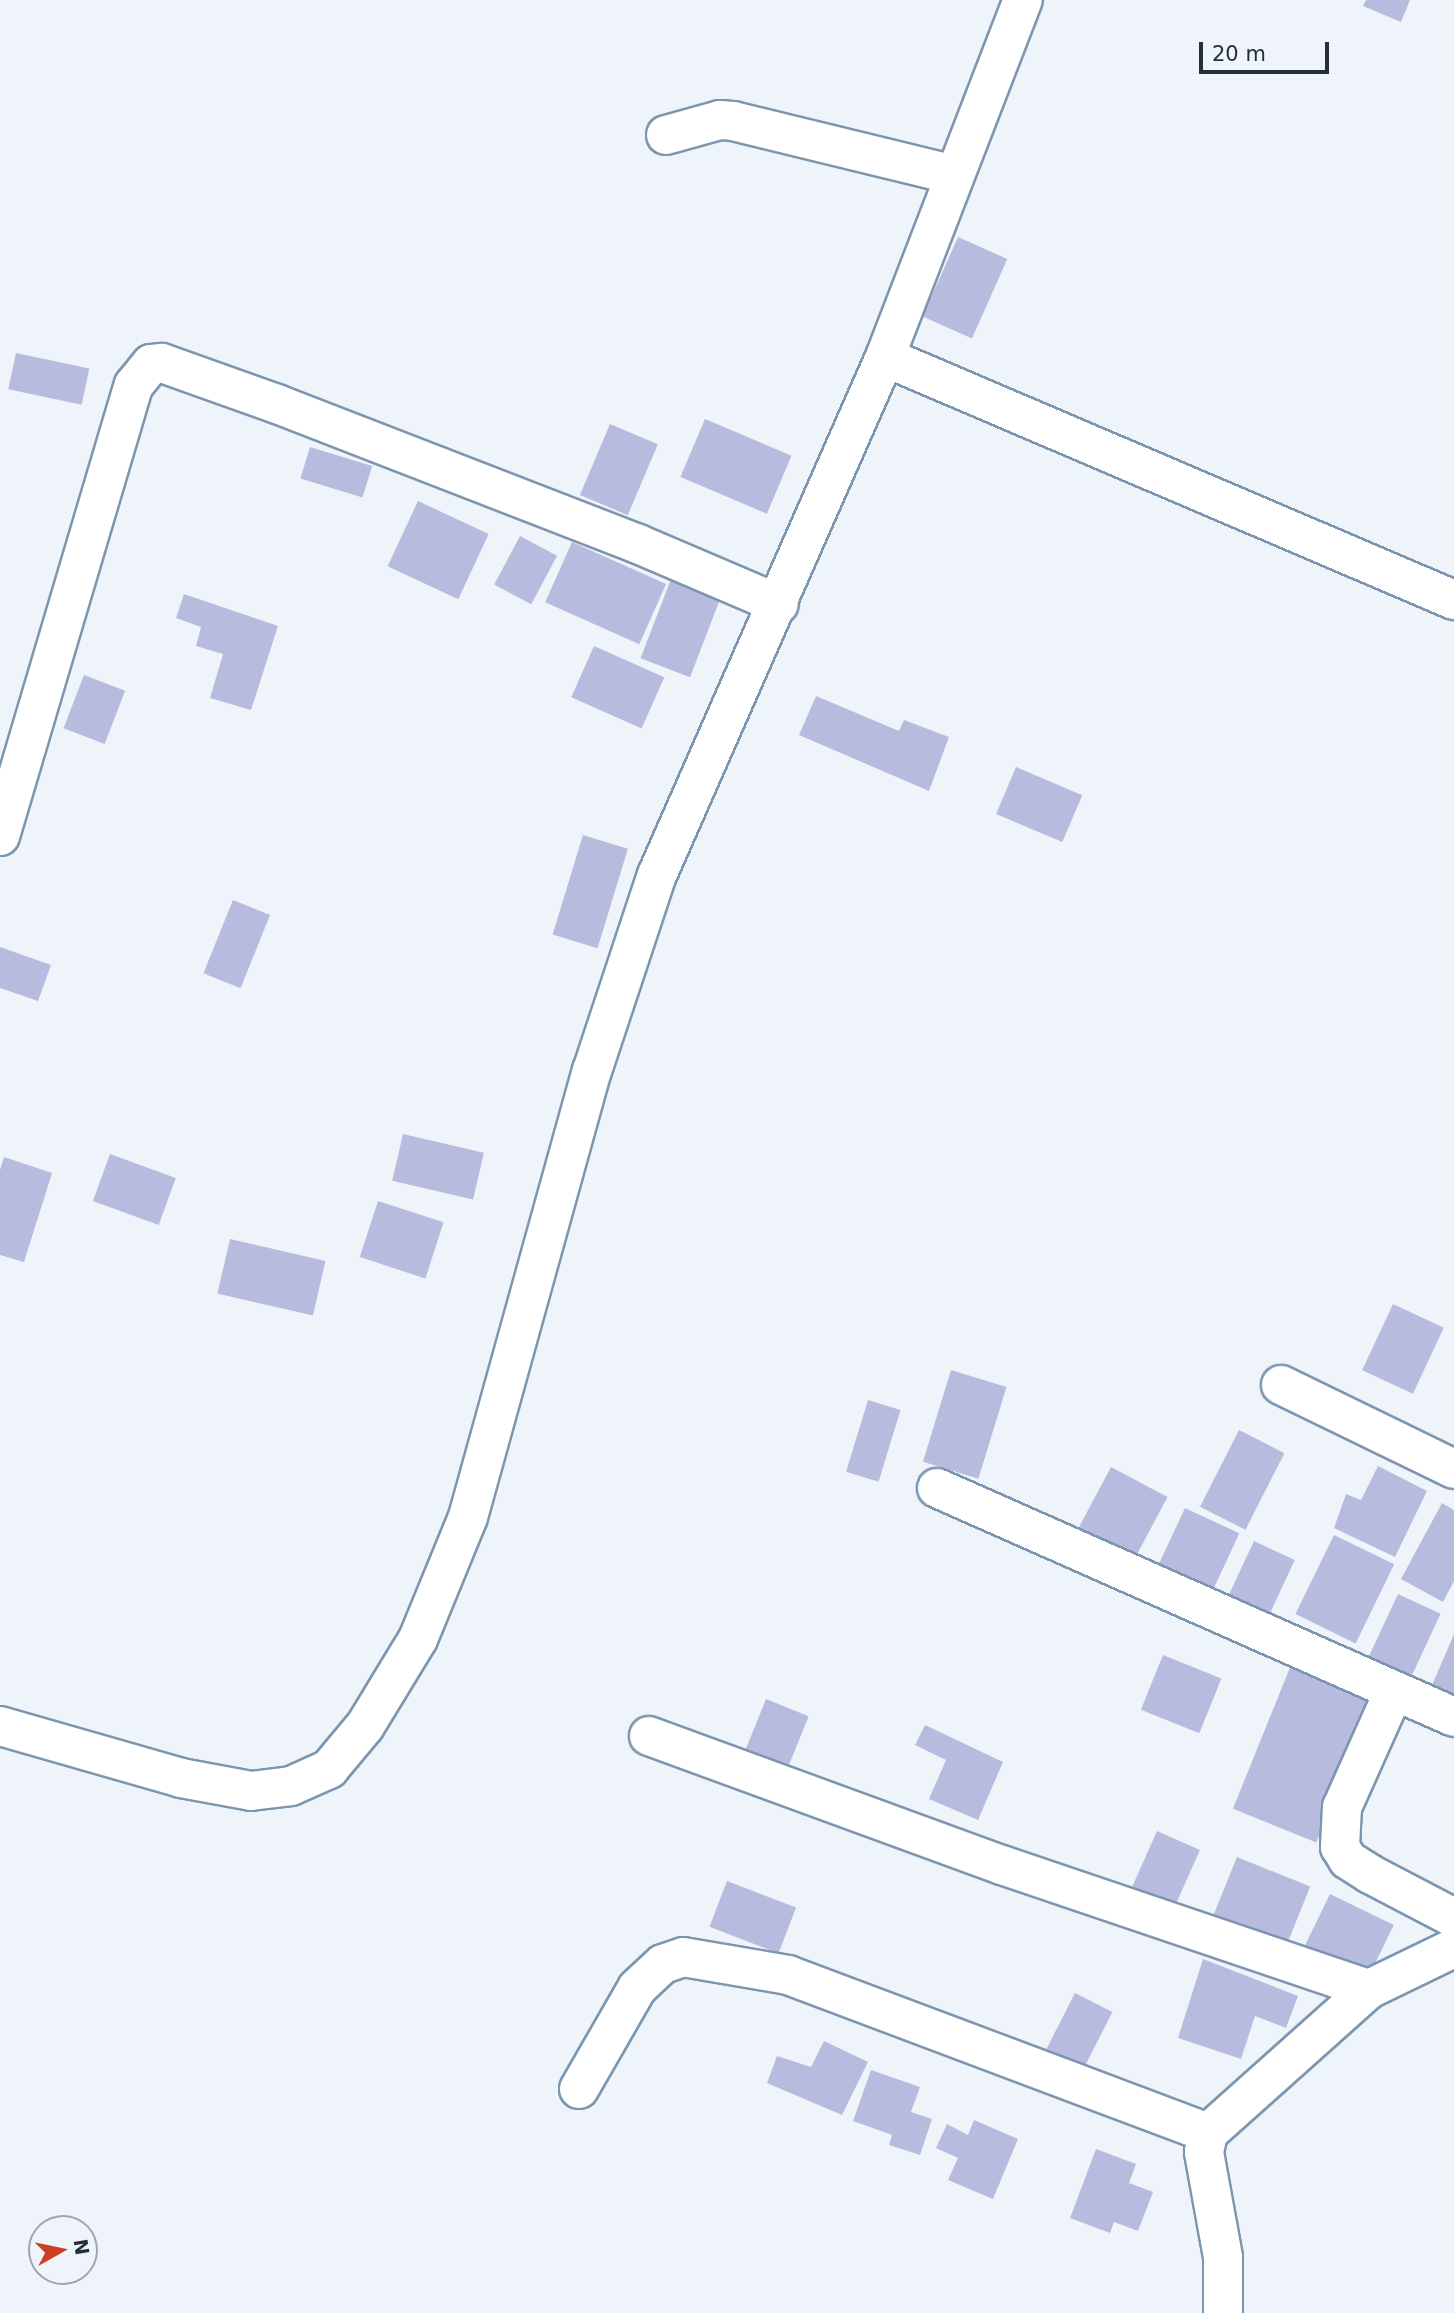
<!DOCTYPE html>
<html>
<head>
<meta charset="utf-8">
<style>
	body { margin:0 }
	#map { position:relative; width:1454px; height:2313px; overflow:hidden; background:#eff4fa; font-family:"DejaVu Sans",sans-serif }
	div>[style] { position:absolute }
	[style*='--x'] { left:calc(var(--x)*1px); top:calc(var(--y)*1px); width:calc(var(--w)*1px); rotate:calc(var(--a)*1deg) }
	.building>* { inset:0; background:#b7bcde; transform-origin:0 0 }
	.roads { filter:drop-shadow(2px 0 #7d96b0) drop-shadow(-2px 0 #7d96b0) drop-shadow(0 2px #7d96b0) drop-shadow(0 -2px #7d96b0) }
	.minor>* { height:38px; margin:-19px; padding:0 19px; transform-origin:19px; border-radius:19px; background:#fff }
	span { translate:-50% -50%; white-space:nowrap; text-align:center; line-height:1.15; -webkit-text-stroke:5px #eff4fa; paint-order:stroke }
	.north { position:absolute; left:28px; top:2215px; width:70px; height:70px; box-sizing:border-box; background:#eff4fa; border:2px solid #9ea5ad; border-radius:50%; rotate:81deg; font-size:19px; font-weight:700; line-height:28px; text-align:center; color:#252f3a }
	.north::after { content:''; display:block; margin:auto; width:24px; height:32px; background:#cb4124; clip-path:polygon(50% 0,100% 100%,50% 72%,0 100%) }
	.scale { position:absolute; left:1199px; top:42px; width:130px; height:32px; box-sizing:border-box; border:4px solid #252f3a; border-top:0; padding-left:9px; font-size:21px; line-height:24px; white-space:nowrap; color:#252f3a; -webkit-text-stroke:5px #eff4fa; paint-order:stroke }
</style>
</head>
<body>
<div id="map">
	<div class="building">
		<i style="clip-path:polygon(1366px 0,1410px 0,1401px 22px,1363px 6px)"></i>
		<i style="left:958px;top:237px;width:54px;height:87px;rotate:24deg"></i>
		<i style="left:16px;top:353px;width:75px;height:37px;rotate:12deg"></i>
		<i style="left:705px;top:419px;width:94px;height:63px;rotate:23deg"></i>
		<i style="left:610px;top:424px;width:52px;height:77px;rotate:23deg"></i>
		<i style="left:310px;top:447px;width:65px;height:33px;rotate:17deg"></i>
		<i style="left:418px;top:501px;width:78px;height:72px;rotate:25deg"></i>
		<i style="left:520px;top:536px;width:42px;height:55px;rotate:28deg"></i>
		<i style="left:572px;top:542px;width:103px;height:66px;rotate:24deg"></i>
		<i style="left:671px;top:579px;width:53px;height:85px;rotate:21deg"></i>
		<i style="clip-path:polygon(184px 594px,278px 626px,251px 710px,210px 698px,223px 654px,196px 646px,201px 627px,176px 618px)"></i>
		<i style="left:594px;top:646px;width:77px;height:56px;rotate:24deg"></i>
		<i style="left:84px;top:675px;width:44px;height:57px;rotate:21deg"></i>
		<i style="clip-path:polygon(816px 696px,899px 731px,904px 720px,949px 737px,929px 791px,799px 735px)"></i>
		<i style="left:1016px;top:767px;width:72px;height:51px;rotate:23deg"></i>
		<i style="left:583px;top:835px;width:47px;height:104px;rotate:17deg"></i>
		<i style="left:233px;top:900px;width:40px;height:79px;rotate:22deg"></i>
		<i style="clip-path:polygon(0 947px,51px 965px,38px 1001px,0 988px)"></i>
		<i style="left:403px;top:1134px;width:83px;height:48px;rotate:13deg"></i>
		<i style="left:110px;top:1154px;width:70px;height:50px;rotate:20deg"></i>
		<i style="clip-path:polygon(4px 1157px,52px 1173px,24px 1262px,0 1255px,0 1170px)"></i>
		<i style="left:378px;top:1201px;width:69px;height:59px;rotate:18deg"></i>
		<i style="left:230px;top:1239px;width:98px;height:56px;rotate:13deg"></i>
		<i style="left:1393px;top:1304px;width:56px;height:73px;rotate:25deg"></i>
		<i style="left:951px;top:1370px;width:58px;height:96px;rotate:17deg"></i>
		<i style="left:868px;top:1400px;width:34px;height:75px;rotate:17deg"></i>
		<i style="left:1239px;top:1430px;width:51px;height:86px;rotate:27deg"></i>
		<i style="clip-path:polygon(1378px 1466px,1427px 1491px,1395px 1557px,1334px 1528px,1346px 1494px,1361px 1500px)"></i>
		<i style="left:1111px;top:1467px;width:64px;height:81px;rotate:28deg"></i>
		<i style="clip-path:polygon(1442px 1503px,1454px 1510px,1454px 1581px,1443px 1602px,1401px 1579px)"></i>
		<i style="left:1185px;top:1508px;width:60px;height:79px;rotate:25deg"></i>
		<i style="left:1334px;top:1535px;width:67px;height:88px;rotate:26deg"></i>
		<i style="left:1254px;top:1541px;width:45px;height:79px;rotate:25deg"></i>
		<i style="left:1398px;top:1594px;width:47px;height:74px;rotate:25deg"></i>
		<i style="clip-path:polygon(1454px 1634px,1454px 1709px,1427px 1697px)"></i>
		<i style="left:1163px;top:1655px;width:63px;height:59px;rotate:22deg"></i>
		<i style="left:1291px;top:1665px;width:90px;height:155px;rotate:22deg"></i>
		<i style="left:766px;top:1699px;width:46px;height:58px;rotate:22deg"></i>
		<i style="clip-path:polygon(925px 1725px,1003px 1762px,978px 1820px,929px 1799px,946px 1760px,915px 1745px)"></i>
		<i style="left:1157px;top:1831px;width:47px;height:64px;rotate:24deg"></i>
		<i style="left:1237px;top:1857px;width:79px;height:71px;rotate:22deg"></i>
		<i style="left:727px;top:1881px;width:74px;height:49px;rotate:21deg"></i>
		<i style="left:1330px;top:1894px;width:71px;height:60px;rotate:26deg"></i>
		<i style="clip-path:polygon(1203px 1959px,1298px 1996px,1286px 2028px,1255px 2016px,1241px 2059px,1178px 2038px)"></i>
		<i style="left:1075px;top:1993px;width:42px;height:66px;rotate:27deg"></i>
		<i style="clip-path:polygon(824px 2041px,868px 2062px,842px 2115px,767px 2083px,777px 2056px,811px 2067px)"></i>
		<i style="clip-path:polygon(871px 2070px,920px 2087px,911px 2112px,932px 2119px,920px 2155px,889px 2145px,892px 2135px,853px 2121px)"></i>
		<i style="clip-path:polygon(974px 2120px,1018px 2139px,993px 2199px,948px 2180px,958px 2158px,936px 2148px,947px 2124px,968px 2135px)"></i>
		<i style="clip-path:polygon(1096px 2149px,1136px 2164px,1129px 2183px,1153px 2192px,1138px 2231px,1114px 2222px,1110px 2233px,1070px 2218px)"></i>
	</div>
	<div class="roads">
		<div class="minor">
			<i style="--x:666;--y:135;--w:56;--a:-15.5"></i>
			<i style="--x:720;--y:120;--w:13;--a:4"></i>
			<i style="--x:733;--y:121;--w:228;--a:13.7"></i>
			<i style="--x:885;--y:357;--w:619;--a:23.13"></i>
			<i style="--x:0;--y:836;--w:470;--a:-73.5"></i>
			<i style="--x:134;--y:385;--w:27;--a:-51"></i>
			<i style="--x:151;--y:364;--w:11;--a:-5"></i>
			<i style="--x:162;--y:363;--w:122;--a:19.6"></i>
			<i style="--x:277;--y:404;--w:387;--a:21.2"></i>
			<i style="--x:638;--y:544;--w:153;--a:23.1"></i>
			<i style="--x:1281;--y:1385;--w:192;--a:25.9"></i>
			<i style="--x:937;--y:1488;--w:565;--a:23.89"></i>
			<i style="--x:1394;--y:1691;--w:127;--a:114.1"></i>
			<i style="--x:1342;--y:1807;--w:40;--a:92.9"></i>
			<i style="--x:1340;--y:1847;--w:15;--a:58"></i>
			<i style="--x:1348;--y:1860;--w:26;--a:32"></i>
			<i style="--x:1370;--y:1874;--w:95;--a:27.6"></i>
			<i style="--x:0;--y:1726;--w:188;--a:16"></i>
			<i style="--x:181;--y:1778;--w:71;--a:10.5"></i>
			<i style="--x:251;--y:1791;--w:40;--a:-7.1"></i>
			<i style="--x:291;--y:1786;--w:42;--a:-24.1"></i>
			<i style="--x:329;--y:1769;--w:56;--a:-50.1"></i>
			<i style="--x:365;--y:1726;--w:102;--a:-58.7"></i>
			<i style="--x:418;--y:1639;--w:132;--a:-67.7"></i>
			<i style="--x:468;--y:1517;--w:463;--a:-74.5"></i>
			<i style="--x:592;--y:1071;--w:206;--a:-71.7"></i>
			<i style="--x:657;--y:875;--w:566;--a:-66.24"></i>
			<i style="--x:885;--y:357;--w:383;--a:-68.9"></i>
			<i style="--x:649;--y:1736;--w:376;--a:20.1"></i>
			<i style="--x:1002;--y:1865;--w:387;--a:18.7"></i>
			<i style="--x:579;--y:2089;--w:116;--a:-60.1"></i>
			<i style="--x:637;--y:1988;--w:35;--a:-43"></i>
			<i style="--x:663;--y:1964;--w:21;--a:-19"></i>
			<i style="--x:683;--y:1957;--w:107;--a:9.7"></i>
			<i style="--x:788;--y:1975;--w:449;--a:20.6"></i>
			<i style="--x:1223;--y:2313;--w:56;--a:-90"></i>
			<i style="--x:1223;--y:2257;--w:107;--a:-100.3"></i>
			<i style="--x:1204;--y:2152;--w:19;--a:-78"></i>
			<i style="--x:1208;--y:2133;--w:216;--a:-41.8"></i>
			<i style="--x:1369;--y:1989;--w:94;--a:-25.8"></i>
		</div>
	</div>
	<div class="north">N</div>
	<div class="scale">20 m</div>
</div>
</body>
</html>
